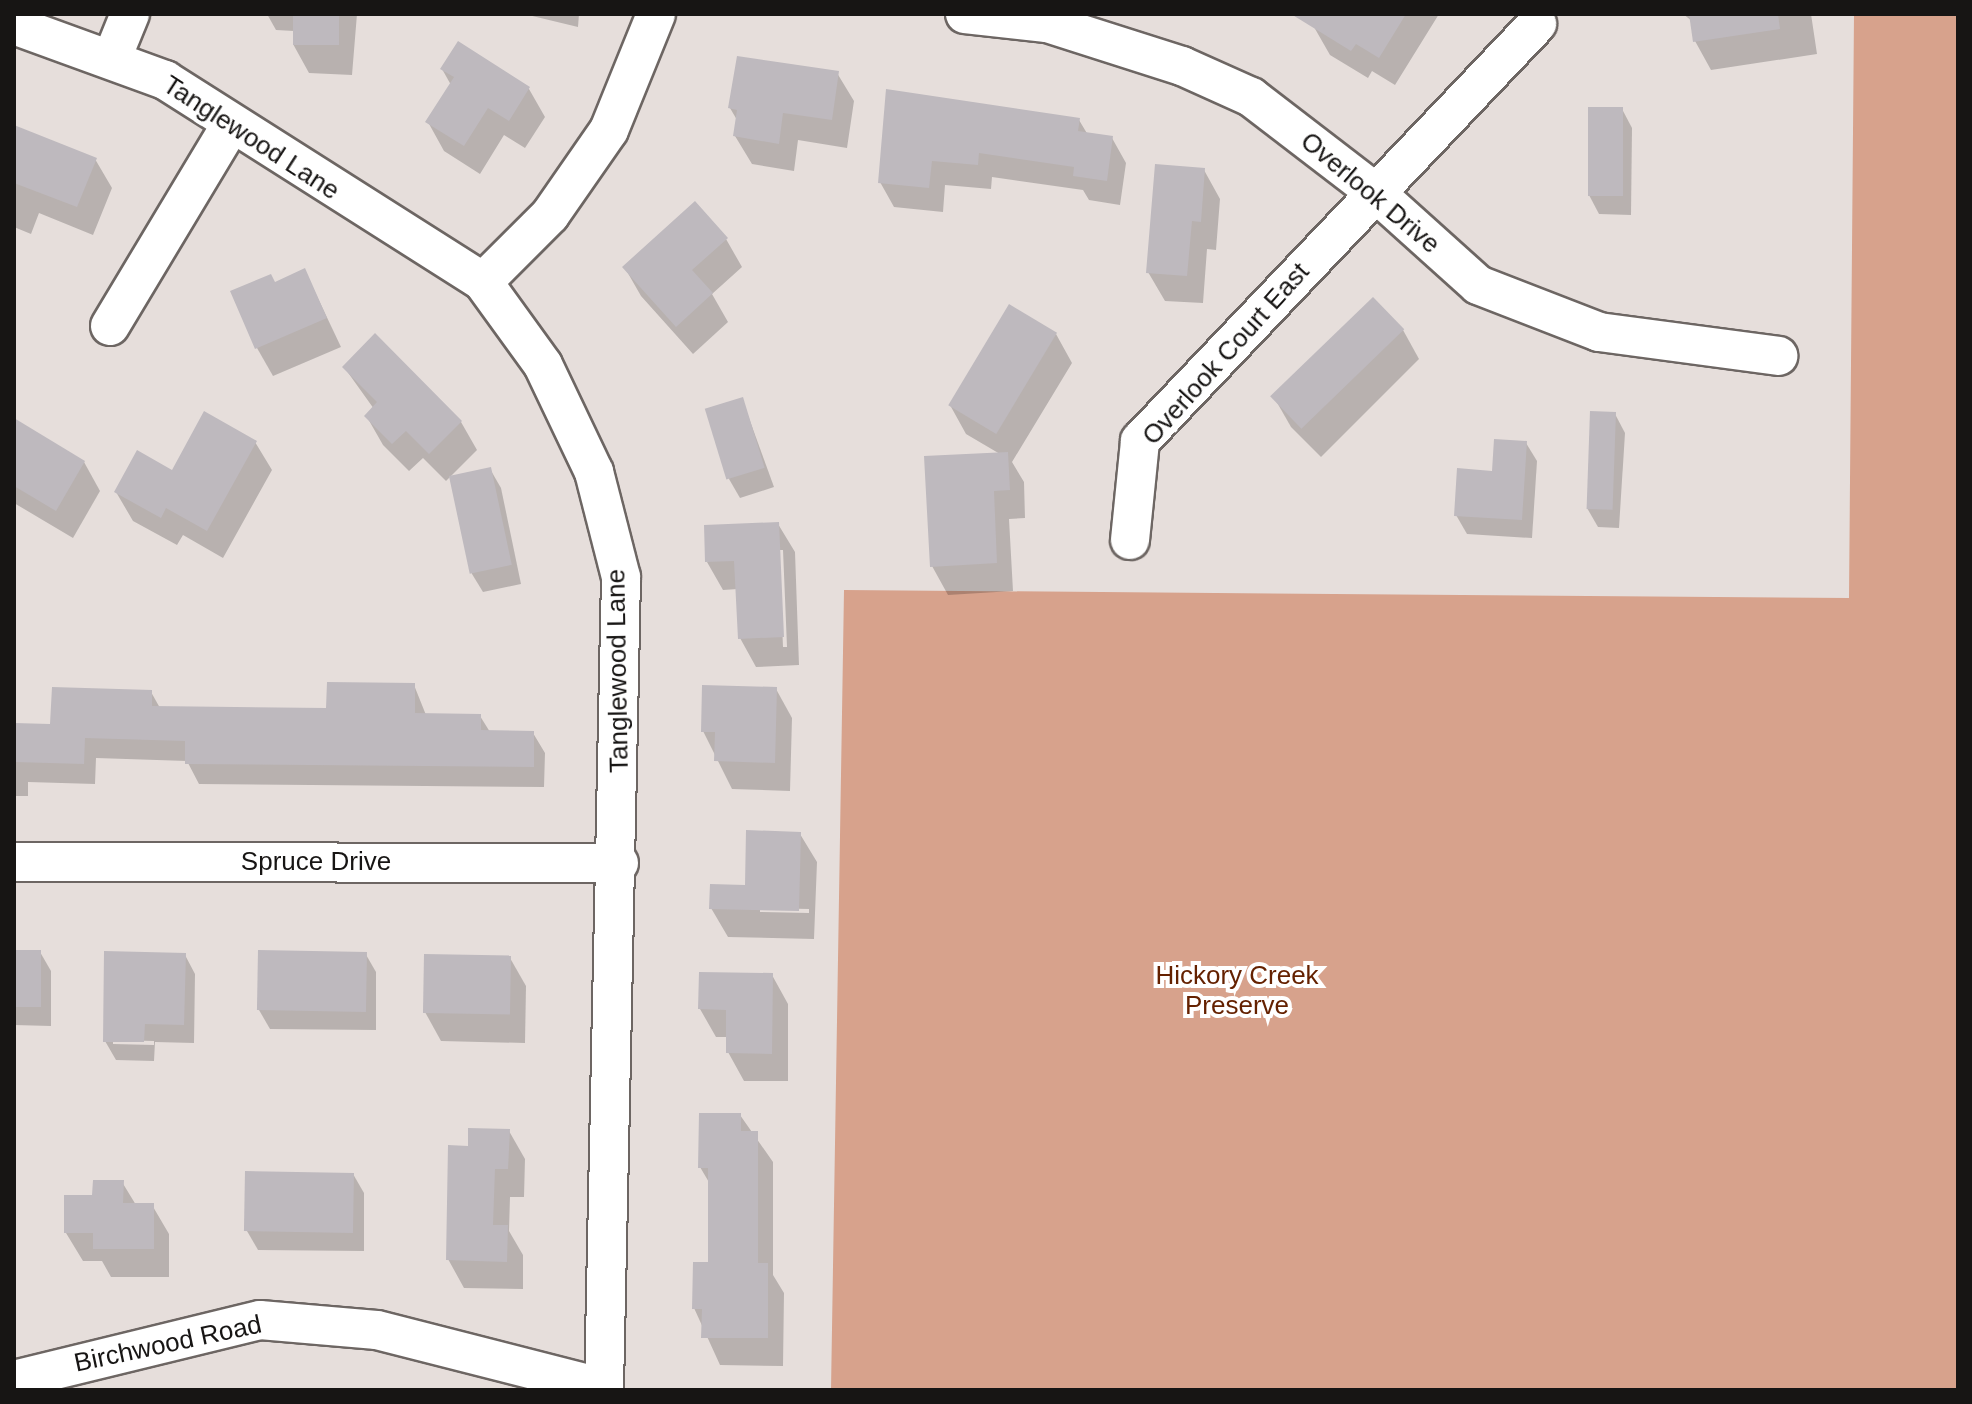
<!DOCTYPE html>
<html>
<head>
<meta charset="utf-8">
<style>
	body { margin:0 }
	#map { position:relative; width:1972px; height:1404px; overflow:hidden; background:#e6dedb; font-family:Helvetica,sans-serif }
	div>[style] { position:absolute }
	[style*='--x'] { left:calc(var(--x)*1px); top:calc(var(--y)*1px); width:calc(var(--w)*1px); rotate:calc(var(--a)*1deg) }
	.green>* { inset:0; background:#d7a28c }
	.shadow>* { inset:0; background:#0003 }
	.building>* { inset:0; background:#beb9be; transform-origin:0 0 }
	.roads { filter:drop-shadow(2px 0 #6d6663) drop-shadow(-2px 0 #6d6663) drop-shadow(0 2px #6d6663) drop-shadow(0 -2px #6d6663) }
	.street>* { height:38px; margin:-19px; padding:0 19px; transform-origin:19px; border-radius:19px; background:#fff }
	span { translate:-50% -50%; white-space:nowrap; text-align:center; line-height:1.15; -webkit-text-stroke:8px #fff; paint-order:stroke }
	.street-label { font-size:26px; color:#171514 }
	.park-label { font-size:26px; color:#642100 }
	.frame { position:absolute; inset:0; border:16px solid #171514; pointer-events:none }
</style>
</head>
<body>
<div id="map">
	<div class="green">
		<i style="clip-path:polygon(1854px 14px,1958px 14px,1958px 1390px,831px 1390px,844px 590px,1849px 598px)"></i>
	</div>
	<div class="shadow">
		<i style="clip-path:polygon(267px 14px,357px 14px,352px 75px,309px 73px,293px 44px,294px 31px,276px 30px)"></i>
		<i style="clip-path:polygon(524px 14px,579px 14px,578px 27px)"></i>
		<i style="clip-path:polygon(1322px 14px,1439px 14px,1395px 85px,1372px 71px,1368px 78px,1330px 55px,1314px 27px)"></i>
		<i style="clip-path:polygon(1683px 14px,1811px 14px,1817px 54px,1711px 70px,1695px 41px,1692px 21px)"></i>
		<i style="clip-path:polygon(442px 69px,529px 89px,545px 117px,525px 148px,504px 135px,480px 174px,444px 151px,428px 122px,451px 85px)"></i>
		<i style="clip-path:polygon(837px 73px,854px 101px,847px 148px,798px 140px,794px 171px,752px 164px,735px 136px,737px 120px,730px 108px)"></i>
		<i style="clip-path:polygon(888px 91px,1079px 120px,1088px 135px,1112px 138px,1126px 163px,1120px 205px,1089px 200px,1083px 190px,992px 177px,991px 189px,945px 185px,943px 212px,894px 207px,880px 182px)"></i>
		<i style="clip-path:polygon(1622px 109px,1632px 128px,1631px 215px,1599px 214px,1589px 195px)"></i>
		<i style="clip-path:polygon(14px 127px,95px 159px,112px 188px,93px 235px,39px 213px,31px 234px,14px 227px)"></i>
		<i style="clip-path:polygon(1204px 170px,1220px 199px,1216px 250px,1207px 249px,1203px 303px,1165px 301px,1148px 272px)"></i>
		<i style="clip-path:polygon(726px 239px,742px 267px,712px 294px,728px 322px,693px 354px,641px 296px,625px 268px)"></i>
		<i style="clip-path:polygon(305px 271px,341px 347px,273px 376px,257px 348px,275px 284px)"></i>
		<i style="clip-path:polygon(1373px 300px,1403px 330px,1419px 359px,1321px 457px,1291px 427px,1275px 399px)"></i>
		<i style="clip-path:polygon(1056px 334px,1072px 363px,1012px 462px,1024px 482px,1025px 518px,1009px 519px,1013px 591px,948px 595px,932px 566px,1000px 454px,966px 434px,950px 405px)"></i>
		<i style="clip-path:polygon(344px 367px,461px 422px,477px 450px,446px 481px,423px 458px,409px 471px,383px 445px,367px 417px,374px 409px)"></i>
		<i style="clip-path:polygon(742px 399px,774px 487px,740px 498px,729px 479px)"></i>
		<i style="clip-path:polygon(1615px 414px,1625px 433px,1619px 528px,1598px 527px,1587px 508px)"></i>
		<i style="clip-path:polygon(14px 421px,84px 462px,100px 491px,73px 538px,14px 503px)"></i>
		<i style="clip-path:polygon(255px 442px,272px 470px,223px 558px,183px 535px,177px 545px,133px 521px,116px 492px)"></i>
		<i style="clip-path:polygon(1526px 443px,1537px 461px,1532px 538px,1467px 534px,1456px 515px)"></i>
		<i style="clip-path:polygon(490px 469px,501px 488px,521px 584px,483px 592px,472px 574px,452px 477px)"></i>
		<i style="clip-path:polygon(evenodd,778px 524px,795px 552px,799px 665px,756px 667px,740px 638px,738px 589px,723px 590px,707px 562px,778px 524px,779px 550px,783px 550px,787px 647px,783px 647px,779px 550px)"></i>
		<i style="clip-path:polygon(414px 685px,426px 715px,480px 716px,490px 732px,533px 733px,545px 753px,544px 787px,199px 784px,187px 761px,96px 758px,95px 784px,28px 782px,28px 796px,14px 796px,14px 725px,52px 726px,151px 692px,160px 708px,328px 710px)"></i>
		<i style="clip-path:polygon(776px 689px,792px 718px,790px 791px,732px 789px,703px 731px)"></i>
		<i style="clip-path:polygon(evenodd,800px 834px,817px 862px,814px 939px,728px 937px,711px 908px,747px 887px,800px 834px,760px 908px,809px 909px,809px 913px,760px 912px,760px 908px)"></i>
		<i style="clip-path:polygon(40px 952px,51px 971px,51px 1026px,14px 1025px,14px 953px)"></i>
		<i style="clip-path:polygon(365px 953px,376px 972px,376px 1030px,270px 1029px,259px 1010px)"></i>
		<i style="clip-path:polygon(evenodd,185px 955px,195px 974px,194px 1043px,155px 1042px,154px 1061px,116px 1060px,105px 1041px,185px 955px,113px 1040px,154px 1041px,154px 1045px,113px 1044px,113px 1040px)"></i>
		<i style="clip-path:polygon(510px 958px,526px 986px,525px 1043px,441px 1041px,425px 1012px)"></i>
		<i style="clip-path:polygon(772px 975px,788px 1004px,788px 1081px,744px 1081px,728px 1052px,728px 1037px,716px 1037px,700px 1009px)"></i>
		<i style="clip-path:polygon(740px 1115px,773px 1162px,773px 1275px,784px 1293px,783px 1366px,720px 1365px,694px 1308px,710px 1264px,710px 1184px,700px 1167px)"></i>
		<i style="clip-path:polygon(509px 1131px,525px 1159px,524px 1197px,510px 1197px,509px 1231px,523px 1255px,523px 1289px,464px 1288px,448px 1259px,470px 1148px)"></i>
		<i style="clip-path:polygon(353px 1174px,364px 1193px,364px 1251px,258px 1250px,247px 1231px)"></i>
		<i style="clip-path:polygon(122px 1182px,136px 1205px,152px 1205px,169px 1234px,169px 1277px,111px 1277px,102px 1261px,83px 1261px,66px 1233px,94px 1197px)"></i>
	</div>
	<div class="building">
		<i style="left:293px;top:14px;width:46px;height:31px"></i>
		<i style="clip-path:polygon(1291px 14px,1406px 14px,1379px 58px,1356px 44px,1351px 51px)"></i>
		<i style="clip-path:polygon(1689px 14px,1778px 14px,1780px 29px,1693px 42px)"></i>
		<i style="clip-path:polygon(458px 41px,530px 87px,509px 121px,488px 108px,464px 146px,425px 122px,454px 77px,440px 69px)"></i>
		<i style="clip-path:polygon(737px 56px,839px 71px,832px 120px,783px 113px,779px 144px,733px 136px,737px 110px,728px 108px)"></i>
		<i style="clip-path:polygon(886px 89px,1080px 118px,1078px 131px,1113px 136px,1107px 181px,1073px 176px,1074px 167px,979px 153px,978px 165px,932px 161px,929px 188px,878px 183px)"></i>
		<i style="left:1588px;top:107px;width:35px;height:89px"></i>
		<i style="clip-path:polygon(14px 125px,97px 158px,77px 207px,14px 183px)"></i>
		<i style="clip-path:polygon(1155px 164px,1205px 168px,1201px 222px,1192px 221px,1187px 276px,1146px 273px)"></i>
		<i style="clip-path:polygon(695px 201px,728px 238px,692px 270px,713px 293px,676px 327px,622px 267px)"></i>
		<i style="clip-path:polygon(305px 268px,327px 318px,255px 349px,230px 291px,271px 274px,275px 282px)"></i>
		<i style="left:1373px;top:297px;width:45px;height:143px;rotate:46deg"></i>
		<i style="left:1009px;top:304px;width:56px;height:118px;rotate:31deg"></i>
		<i style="clip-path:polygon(375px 333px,462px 421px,429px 454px,406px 431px,392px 444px,364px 416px,377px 402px,342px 367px)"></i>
		<i style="left:743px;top:397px;width:74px;height:40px;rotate:73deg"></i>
		<i style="clip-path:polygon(204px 411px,257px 441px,207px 531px,166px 508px,161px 518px,114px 492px,137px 450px,172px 470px)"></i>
		<i style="left:1590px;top:411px;width:26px;height:98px;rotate:2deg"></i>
		<i style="clip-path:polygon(14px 418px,85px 461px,56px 511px,14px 486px)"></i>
		<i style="clip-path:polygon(1494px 439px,1527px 441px,1522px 520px,1454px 516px,1457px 468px,1492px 471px)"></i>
		<i style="clip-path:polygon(1008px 452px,1010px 490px,994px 491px,997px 563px,930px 567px,924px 456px)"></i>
		<i style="left:491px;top:467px;width:100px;height:43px;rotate:78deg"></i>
		<i style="clip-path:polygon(779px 522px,784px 637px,738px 639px,734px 561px,705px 562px,704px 525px)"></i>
		<i style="clip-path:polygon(327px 682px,415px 683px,415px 713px,481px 714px,481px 730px,534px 731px,534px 767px,185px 764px,185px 741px,85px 738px,84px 764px,14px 762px,14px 723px,50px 724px,52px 687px,152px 690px,152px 706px,326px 708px)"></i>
		<i style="clip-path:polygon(702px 685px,777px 687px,775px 763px,714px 761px,715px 732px,701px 732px)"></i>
		<i style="clip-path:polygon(746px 830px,801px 832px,799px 911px,709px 909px,710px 884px,745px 885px)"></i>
		<i style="left:14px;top:950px;width:27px;height:57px"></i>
		<i style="left:258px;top:950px;width:109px;height:60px;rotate:1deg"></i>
		<i style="clip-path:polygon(104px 951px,186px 953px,184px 1025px,145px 1024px,144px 1042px,103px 1042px)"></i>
		<i style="left:424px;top:954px;width:87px;height:59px;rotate:1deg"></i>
		<i style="clip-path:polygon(699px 972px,773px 973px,772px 1054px,726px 1053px,726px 1010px,698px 1009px)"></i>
		<i style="clip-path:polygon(699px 1113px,741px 1113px,741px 1131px,758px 1131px,758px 1263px,768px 1263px,768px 1338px,701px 1338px,702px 1309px,692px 1309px,693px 1262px,708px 1262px,708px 1168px,698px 1168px)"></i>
		<i style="clip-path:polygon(468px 1128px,510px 1129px,508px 1169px,495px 1169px,493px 1225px,508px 1225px,507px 1262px,446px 1260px,448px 1145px,468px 1146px)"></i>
		<i style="left:245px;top:1171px;width:109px;height:60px;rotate:1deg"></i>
		<i style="clip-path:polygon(93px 1180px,124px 1180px,123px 1203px,154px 1203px,154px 1249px,93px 1249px,93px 1233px,64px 1233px,64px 1195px,92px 1195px)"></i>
	</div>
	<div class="roads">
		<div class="street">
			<i style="--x:965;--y:14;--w:82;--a:6.3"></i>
			<i style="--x:1047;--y:23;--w:142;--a:17.7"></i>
			<i style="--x:1182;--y:66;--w:76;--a:24.2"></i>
			<i style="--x:1251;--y:97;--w:158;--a:37.5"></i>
			<i style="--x:1376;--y:193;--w:137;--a:42"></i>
			<i style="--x:1478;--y:285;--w:130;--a:21.2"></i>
			<i style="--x:1599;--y:332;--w:181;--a:7.6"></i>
			<i style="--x:14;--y:25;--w:161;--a:20"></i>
			<i style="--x:165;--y:80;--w:377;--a:32.4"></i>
			<i style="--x:483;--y:282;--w:102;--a:54.1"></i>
			<i style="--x:543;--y:365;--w:119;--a:64.5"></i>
			<i style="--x:594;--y:472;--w:108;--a:75.6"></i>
			<i style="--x:621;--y:577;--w:813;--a:91.2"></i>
			<i style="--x:112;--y:58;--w:48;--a:-67.8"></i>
			<i style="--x:483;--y:282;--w:95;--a:-45"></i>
			<i style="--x:550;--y:215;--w:103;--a:-55.2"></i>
			<i style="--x:609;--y:130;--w:125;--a:-67.9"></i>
			<i style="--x:110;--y:326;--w:235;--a:-59"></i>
			<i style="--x:1130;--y:540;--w:100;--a:-84.2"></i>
			<i style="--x:1140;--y:441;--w:576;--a:-46.41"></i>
			<i style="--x:14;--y:862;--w:605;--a:0.09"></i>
			<i style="--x:14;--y:1380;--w:253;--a:-13.7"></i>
			<i style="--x:260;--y:1320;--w:117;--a:4.9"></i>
			<i style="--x:377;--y:1330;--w:234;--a:14.3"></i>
		</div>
	</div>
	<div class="street-label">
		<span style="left:251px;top:138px;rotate:33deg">Tanglewood Lane</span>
		<span style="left:1370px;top:193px;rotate:40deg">Overlook Drive</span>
		<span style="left:1226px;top:354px;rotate:-48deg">Overlook Court East</span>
		<span style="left:618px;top:671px;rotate:-91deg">Tanglewood Lane</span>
		<span style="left:316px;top:862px">Spruce Drive</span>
		<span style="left:168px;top:1344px;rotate:-12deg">Birchwood Road</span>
	</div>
	<div class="park-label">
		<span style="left:1237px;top:991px">Hickory Creek<br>Preserve</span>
	</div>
	<div class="frame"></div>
</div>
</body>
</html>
